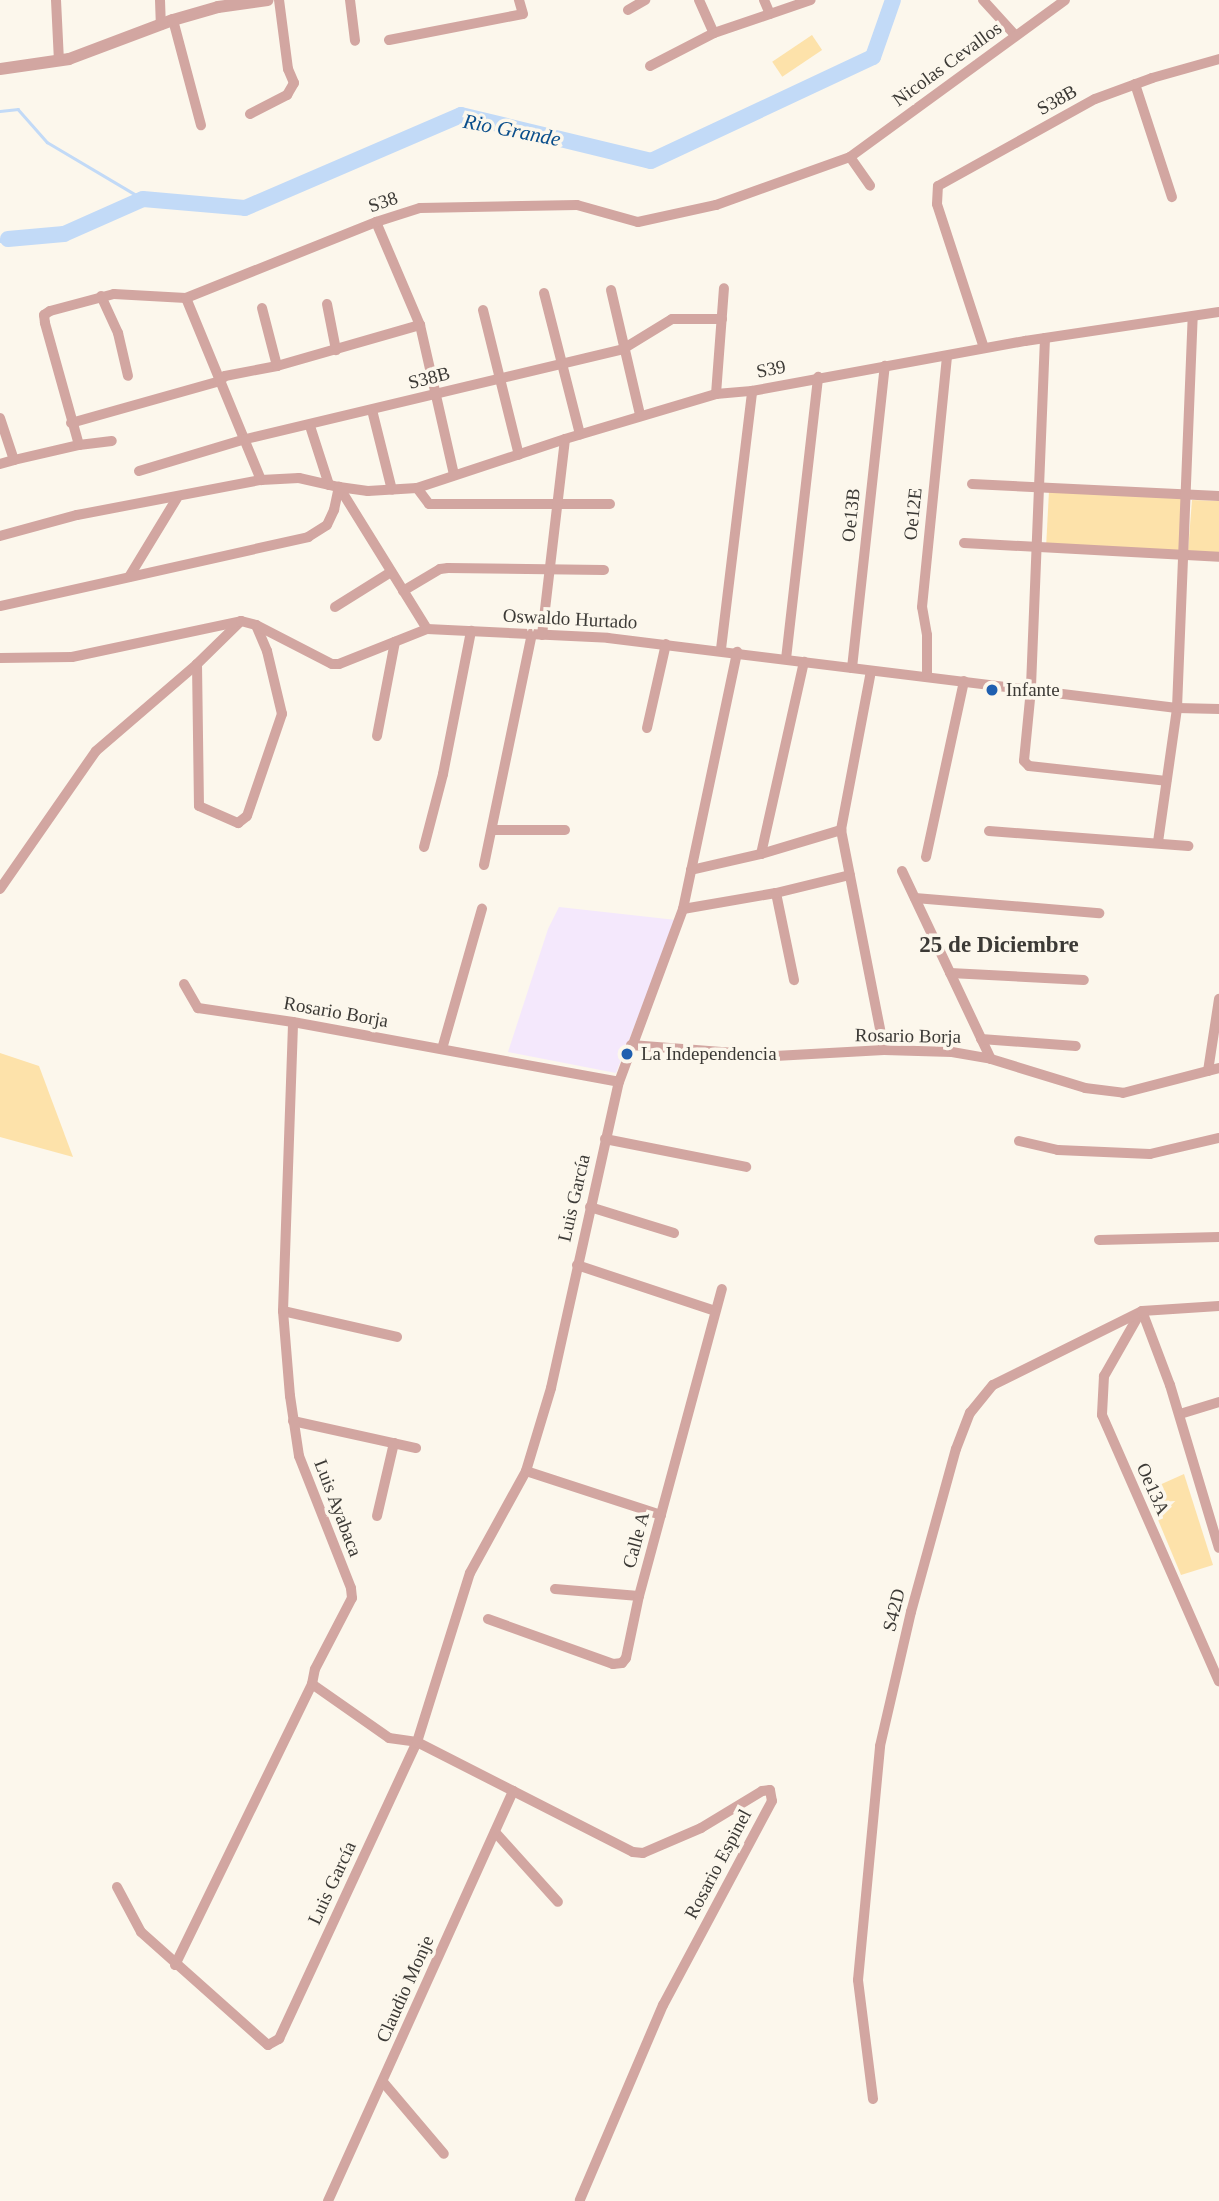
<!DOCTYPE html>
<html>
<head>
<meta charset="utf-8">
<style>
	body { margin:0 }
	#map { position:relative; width:1219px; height:2201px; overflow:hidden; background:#fcf7ec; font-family:Georgia,serif }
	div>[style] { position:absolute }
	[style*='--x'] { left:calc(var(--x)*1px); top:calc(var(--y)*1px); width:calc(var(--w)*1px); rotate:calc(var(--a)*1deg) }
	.industrial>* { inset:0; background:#f4e8fc }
	.green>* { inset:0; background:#fde2aa; transform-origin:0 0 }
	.stream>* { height:2.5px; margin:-1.25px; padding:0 1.25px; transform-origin:1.25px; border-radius:1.25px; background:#c2daf7 }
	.river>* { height:16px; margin:-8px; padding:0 8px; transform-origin:8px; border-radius:8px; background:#c2daf7 }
	.minor>* { height:10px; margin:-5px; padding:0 5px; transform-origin:5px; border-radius:5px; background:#d2a6a1 }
	.tertiary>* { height:12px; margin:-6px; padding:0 6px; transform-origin:6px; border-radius:6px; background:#d2a6a1 }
	.dots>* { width:19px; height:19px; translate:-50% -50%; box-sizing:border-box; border:4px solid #fcf7ec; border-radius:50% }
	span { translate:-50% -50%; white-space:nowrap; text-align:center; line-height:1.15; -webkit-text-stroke:7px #fcf7ec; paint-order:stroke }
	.street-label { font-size:19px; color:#3c3a36 }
	.poi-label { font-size:19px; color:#3c3a36 }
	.left { translate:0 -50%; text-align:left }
	.water-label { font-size:21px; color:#0a4e8b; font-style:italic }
	.quarter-label { font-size:23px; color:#3c3a36; font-weight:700 }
</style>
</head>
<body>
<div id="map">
	<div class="industrial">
		<i style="clip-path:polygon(559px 907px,676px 920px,616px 1073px,508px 1052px,548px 929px)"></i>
	</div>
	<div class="green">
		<i style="left:812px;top:35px;width:18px;height:48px;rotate:56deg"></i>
		<i style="left:1049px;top:491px;width:135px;height:53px;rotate:3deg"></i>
		<i style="clip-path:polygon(1192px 500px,1219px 501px,1219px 553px,1188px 551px)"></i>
		<i style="clip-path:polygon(0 1053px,39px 1066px,73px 1157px,0 1137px)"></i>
		<i style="clip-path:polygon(1184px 1474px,1213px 1565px,1181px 1575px,1146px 1491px)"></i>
	</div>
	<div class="stream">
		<i style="--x:0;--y:111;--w:18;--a:-6"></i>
		<i style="--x:18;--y:109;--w:44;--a:48.7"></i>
		<i style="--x:47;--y:142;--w:112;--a:30.7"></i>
		<i style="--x:0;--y:241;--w:8;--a:-14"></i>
	</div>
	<div class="river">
		<i style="--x:8;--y:239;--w:56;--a:-5.1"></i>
		<i style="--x:64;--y:234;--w:86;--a:-23.9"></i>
		<i style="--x:143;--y:199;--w:102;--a:5"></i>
		<i style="--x:245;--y:208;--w:235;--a:-23.3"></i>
		<i style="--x:461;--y:115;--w:195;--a:13.6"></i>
		<i style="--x:651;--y:161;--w:245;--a:-25.1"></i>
		<i style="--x:873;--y:57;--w:60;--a:-70.7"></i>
	</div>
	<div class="minor">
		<i style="--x:56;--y:0;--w:61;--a:87.2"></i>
		<i style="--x:160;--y:0;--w:25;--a:88"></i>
		<i style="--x:350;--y:0;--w:41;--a:83"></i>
		<i style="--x:699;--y:0;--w:36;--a:66"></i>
		<i style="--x:764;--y:0;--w:15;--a:67"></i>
		<i style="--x:983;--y:0;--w:47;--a:47.6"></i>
		<i style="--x:628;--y:10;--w:20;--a:-30"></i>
		<i style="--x:173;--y:20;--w:109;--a:75.1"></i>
		<i style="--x:389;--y:40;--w:136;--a:-11"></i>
		<i style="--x:523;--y:14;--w:15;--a:-106"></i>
		<i style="--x:650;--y:66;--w:72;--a:-27.3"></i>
		<i style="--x:714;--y:33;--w:102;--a:-18.8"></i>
		<i style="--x:1135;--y:84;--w:119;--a:71.9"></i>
		<i style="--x:250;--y:114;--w:42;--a:-27.2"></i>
		<i style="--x:287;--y:95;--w:14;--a:-60"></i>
		<i style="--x:294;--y:83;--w:15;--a:-113"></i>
		<i style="--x:288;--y:69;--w:70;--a:-97.4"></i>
		<i style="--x:850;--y:157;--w:35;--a:55"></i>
		<i style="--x:376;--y:222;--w:112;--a:66.9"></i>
		<i style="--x:420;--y:325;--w:154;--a:77.2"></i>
		<i style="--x:611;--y:290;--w:128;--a:76.9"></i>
		<i style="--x:544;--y:293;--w:146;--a:75.7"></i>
		<i style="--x:101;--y:296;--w:41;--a:65.3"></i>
		<i style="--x:118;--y:333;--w:44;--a:76.9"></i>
		<i style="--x:186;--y:298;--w:197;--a:67.6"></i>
		<i style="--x:327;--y:304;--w:47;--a:78.9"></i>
		<i style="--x:262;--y:308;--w:60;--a:75.5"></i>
		<i style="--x:483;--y:310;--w:149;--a:76.1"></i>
		<i style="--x:1045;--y:338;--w:351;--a:92.3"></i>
		<i style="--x:1031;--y:689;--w:72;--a:95.6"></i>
		<i style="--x:1024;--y:761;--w:7;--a:45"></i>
		<i style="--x:1029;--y:766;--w:138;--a:6.2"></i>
		<i style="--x:984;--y:348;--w:151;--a:-108.1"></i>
		<i style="--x:937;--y:204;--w:18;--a:-87"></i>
		<i style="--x:938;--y:186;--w:179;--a:-29"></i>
		<i style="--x:1095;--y:99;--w:61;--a:-20.2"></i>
		<i style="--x:1152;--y:78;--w:70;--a:-15.8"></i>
		<i style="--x:716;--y:394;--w:106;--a:-85.7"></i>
		<i style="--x:372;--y:410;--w:82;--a:76"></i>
		<i style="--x:0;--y:418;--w:44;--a:71.6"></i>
		<i style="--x:14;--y:460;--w:67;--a:-13"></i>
		<i style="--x:79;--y:445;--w:127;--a:-105.6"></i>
		<i style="--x:45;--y:323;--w:8;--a:-97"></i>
		<i style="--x:44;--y:315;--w:7;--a:-34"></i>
		<i style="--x:50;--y:311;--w:66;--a:-14.9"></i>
		<i style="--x:114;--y:294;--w:72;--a:3.2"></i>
		<i style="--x:186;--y:298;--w:205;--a:-21.8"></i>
		<i style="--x:376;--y:222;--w:46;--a:-17.7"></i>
		<i style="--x:420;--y:208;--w:157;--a:-1.1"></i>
		<i style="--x:577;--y:205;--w:63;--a:15.6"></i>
		<i style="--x:638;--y:222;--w:80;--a:-12.3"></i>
		<i style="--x:716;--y:205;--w:142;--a:-19.7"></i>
		<i style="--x:850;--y:157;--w:266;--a:-36.1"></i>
		<i style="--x:71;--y:423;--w:155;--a:-15.7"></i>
		<i style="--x:220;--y:381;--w:7;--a:-45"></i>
		<i style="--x:225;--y:376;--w:53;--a:-10.9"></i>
		<i style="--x:277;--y:366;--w:149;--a:-16"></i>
		<i style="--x:310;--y:426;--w:62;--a:72.1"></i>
		<i style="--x:79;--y:445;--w:33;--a:-7"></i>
		<i style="--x:0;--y:464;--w:15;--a:-16"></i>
		<i style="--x:139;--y:471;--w:112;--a:-16.7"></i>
		<i style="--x:246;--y:439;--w:388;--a:-13.4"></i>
		<i style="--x:623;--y:349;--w:57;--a:-31.5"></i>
		<i style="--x:672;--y:319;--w:50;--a:0"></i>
		<i style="--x:972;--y:484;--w:247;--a:2.8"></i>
		<i style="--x:417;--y:488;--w:20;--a:53"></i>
		<i style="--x:429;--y:504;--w:181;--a:0"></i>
		<i style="--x:0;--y:536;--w:80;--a:-15.3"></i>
		<i style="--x:77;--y:515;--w:187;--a:-10.8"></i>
		<i style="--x:261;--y:480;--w:38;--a:-3"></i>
		<i style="--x:299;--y:478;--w:41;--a:12.7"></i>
		<i style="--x:339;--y:487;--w:167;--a:58.2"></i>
		<i style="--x:427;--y:629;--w:181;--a:2.8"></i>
		<i style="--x:608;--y:638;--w:573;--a:7.01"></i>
		<i style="--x:1177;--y:708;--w:42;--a:1.4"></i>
		<i style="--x:964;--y:543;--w:255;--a:3.1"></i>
		<i style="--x:129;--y:577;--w:92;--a:-58.7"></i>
		<i style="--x:403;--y:591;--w:43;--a:-30.7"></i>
		<i style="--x:440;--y:569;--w:8;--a:-7"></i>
		<i style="--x:448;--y:568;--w:156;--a:0.7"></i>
		<i style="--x:0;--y:606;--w:316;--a:-12.6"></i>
		<i style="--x:308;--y:537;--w:22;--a:-32"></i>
		<i style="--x:327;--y:525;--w:17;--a:-65"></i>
		<i style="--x:334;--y:510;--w:24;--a:-78"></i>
		<i style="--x:339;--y:487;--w:29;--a:8"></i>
		<i style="--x:368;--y:491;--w:49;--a:-3.5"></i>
		<i style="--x:417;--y:488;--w:156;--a:-18.3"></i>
		<i style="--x:565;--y:439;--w:158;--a:-16.6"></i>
		<i style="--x:716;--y:394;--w:36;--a:-5"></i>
		<i style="--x:752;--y:391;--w:278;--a:-10.4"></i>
		<i style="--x:1025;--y:341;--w:196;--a:-8.5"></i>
		<i style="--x:335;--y:607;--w:66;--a:-32"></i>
		<i style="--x:241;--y:621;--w:62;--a:135.7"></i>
		<i style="--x:197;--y:664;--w:142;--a:89.2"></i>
		<i style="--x:199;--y:806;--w:43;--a:23.6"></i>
		<i style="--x:238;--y:823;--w:11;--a:-38"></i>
		<i style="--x:247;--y:816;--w:108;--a:-71.1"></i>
		<i style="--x:282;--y:714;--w:65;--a:-103.4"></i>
		<i style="--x:267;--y:651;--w:28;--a:-113"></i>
		<i style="--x:542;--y:635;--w:197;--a:-83.3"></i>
		<i style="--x:721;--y:649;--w:260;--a:-83.1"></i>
		<i style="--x:0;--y:658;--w:72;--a:-0.8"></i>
		<i style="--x:72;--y:657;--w:173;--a:-12"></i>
		<i style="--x:241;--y:621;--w:16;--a:15"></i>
		<i style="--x:256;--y:625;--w:85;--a:27.2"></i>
		<i style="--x:332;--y:664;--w:7;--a:0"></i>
		<i style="--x:339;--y:664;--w:95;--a:-21.7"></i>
		<i style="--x:786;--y:659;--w:284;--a:-83.5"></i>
		<i style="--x:852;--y:668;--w:304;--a:-83.8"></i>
		<i style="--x:871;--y:671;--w:162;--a:100.7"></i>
		<i style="--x:841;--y:830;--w:224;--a:78.9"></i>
		<i style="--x:927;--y:675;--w:40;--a:-90"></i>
		<i style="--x:927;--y:635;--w:28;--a:-100"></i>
		<i style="--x:922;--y:607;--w:252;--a:-84.3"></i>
		<i style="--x:647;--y:728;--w:86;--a:-77.3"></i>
		<i style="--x:377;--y:736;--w:96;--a:-79.2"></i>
		<i style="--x:492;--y:830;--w:73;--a:0"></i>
		<i style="--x:989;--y:831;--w:200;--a:4.3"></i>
		<i style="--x:1158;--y:842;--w:135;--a:-81.9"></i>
		<i style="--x:1177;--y:708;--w:391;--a:-87.7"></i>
		<i style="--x:424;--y:847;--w:75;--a:-75.4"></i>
		<i style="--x:443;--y:774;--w:146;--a:-78.9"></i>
		<i style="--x:761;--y:854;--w:197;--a:-77.4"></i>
		<i style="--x:926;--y:857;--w:180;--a:-77.8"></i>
		<i style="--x:484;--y:865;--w:236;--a:-78.3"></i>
		<i style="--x:691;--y:870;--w:72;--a:-12.9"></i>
		<i style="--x:761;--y:854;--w:84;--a:-16.7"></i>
		<i style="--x:902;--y:871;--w:208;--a:64.7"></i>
		<i style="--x:0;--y:889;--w:168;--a:-55.2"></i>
		<i style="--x:96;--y:751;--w:133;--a:-40.7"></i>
		<i style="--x:776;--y:893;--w:89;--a:78.3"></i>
		<i style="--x:915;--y:898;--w:185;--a:4.7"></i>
		<i style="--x:683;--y:909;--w:94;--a:-9.8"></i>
		<i style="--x:776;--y:893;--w:76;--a:-13.7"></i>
		<i style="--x:950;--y:973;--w:134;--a:3"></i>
		<i style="--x:184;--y:984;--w:28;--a:60"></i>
		<i style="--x:198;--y:1008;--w:96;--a:8.4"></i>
		<i style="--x:293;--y:1022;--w:331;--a:10.4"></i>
		<i style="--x:981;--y:1039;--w:95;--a:4.2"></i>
		<i style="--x:631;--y:1045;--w:144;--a:4.4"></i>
		<i style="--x:775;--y:1056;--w:109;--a:-3.2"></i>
		<i style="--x:884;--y:1050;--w:68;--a:1.7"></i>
		<i style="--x:952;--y:1052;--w:40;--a:10"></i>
		<i style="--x:991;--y:1059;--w:98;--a:17.1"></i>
		<i style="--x:1085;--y:1088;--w:38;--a:7"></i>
		<i style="--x:1123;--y:1093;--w:99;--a:-14.6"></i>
		<i style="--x:442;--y:1049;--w:146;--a:-74.1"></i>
		<i style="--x:1208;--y:1071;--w:73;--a:-81.3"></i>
		<i style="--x:605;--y:1139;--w:144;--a:11.2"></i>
		<i style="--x:1019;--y:1141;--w:40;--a:13"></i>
		<i style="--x:1058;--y:1150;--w:92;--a:2.5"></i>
		<i style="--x:1150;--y:1154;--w:71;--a:-13.1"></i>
		<i style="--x:590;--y:1207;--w:88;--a:17.2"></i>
		<i style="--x:1099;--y:1240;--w:120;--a:-1.4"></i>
		<i style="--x:577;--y:1265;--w:145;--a:18.4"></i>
		<i style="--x:283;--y:1311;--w:117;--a:12.8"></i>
		<i style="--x:1142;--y:1311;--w:79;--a:69.3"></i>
		<i style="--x:1170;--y:1385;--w:170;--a:73.3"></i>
		<i style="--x:1140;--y:1313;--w:73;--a:119.7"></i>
		<i style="--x:1104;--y:1376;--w:39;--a:93"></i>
		<i style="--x:1102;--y:1415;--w:291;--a:66.3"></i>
		<i style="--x:1180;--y:1414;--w:41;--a:-17.1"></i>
		<i style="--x:293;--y:1421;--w:126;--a:12.4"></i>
		<i style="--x:526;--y:1471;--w:142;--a:18.1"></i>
		<i style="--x:377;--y:1516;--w:75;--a:-76.9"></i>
		<i style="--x:555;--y:1589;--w:84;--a:4.8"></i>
		<i style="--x:488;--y:1619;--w:133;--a:19.8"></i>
		<i style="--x:613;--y:1664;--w:9;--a:-6"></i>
		<i style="--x:622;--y:1663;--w:6;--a:-51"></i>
		<i style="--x:626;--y:1658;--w:63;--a:-78.2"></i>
		<i style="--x:639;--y:1596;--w:318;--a:-74.9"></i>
		<i style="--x:312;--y:1684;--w:94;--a:35"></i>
		<i style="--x:389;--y:1738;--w:28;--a:8"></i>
		<i style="--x:417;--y:1742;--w:177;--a:-72.6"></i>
		<i style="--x:470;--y:1573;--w:116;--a:-61.2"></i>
		<i style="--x:526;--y:1471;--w:87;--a:-73.2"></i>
		<i style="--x:551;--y:1388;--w:313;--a:-77.5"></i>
		<i style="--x:619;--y:1082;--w:184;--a:-69.7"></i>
		<i style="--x:683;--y:909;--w:263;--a:-78.1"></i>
		<i style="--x:495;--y:1832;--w:94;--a:48"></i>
		<i style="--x:117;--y:1887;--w:51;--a:61.9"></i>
		<i style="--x:141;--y:1932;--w:170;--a:41.7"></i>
		<i style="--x:268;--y:2045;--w:13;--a:-29"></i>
		<i style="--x:279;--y:2039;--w:327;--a:-65.1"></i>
		<i style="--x:417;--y:1742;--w:242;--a:27"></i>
		<i style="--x:633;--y:1852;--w:10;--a:6"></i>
		<i style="--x:643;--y:1853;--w:63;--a:-23.3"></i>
		<i style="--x:701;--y:1828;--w:71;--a:-31.2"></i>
		<i style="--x:762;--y:1791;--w:8;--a:-7"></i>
		<i style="--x:770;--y:1790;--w:11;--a:80"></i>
		<i style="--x:772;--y:1801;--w:231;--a:118.1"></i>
		<i style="--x:663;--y:2005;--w:212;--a:113.1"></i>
		<i style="--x:175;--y:1965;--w:313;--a:-64"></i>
		<i style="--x:312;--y:1684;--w:15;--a:-79"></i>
		<i style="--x:315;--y:1669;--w:80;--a:-62.5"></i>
		<i style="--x:352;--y:1598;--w:10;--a:-96"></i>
		<i style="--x:351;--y:1588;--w:142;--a:-111.5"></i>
		<i style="--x:299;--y:1456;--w:61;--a:-98.5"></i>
		<i style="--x:290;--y:1396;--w:85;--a:-94.7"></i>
		<i style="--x:283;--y:1311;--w:289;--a:-88"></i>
		<i style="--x:383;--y:2082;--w:94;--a:49.7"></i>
		<i style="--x:873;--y:2099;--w:120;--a:-97.2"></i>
		<i style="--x:858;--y:1980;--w:235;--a:-84.6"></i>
		<i style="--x:880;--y:1746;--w:138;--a:-77"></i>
		<i style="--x:911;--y:1612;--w:169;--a:-74.6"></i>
		<i style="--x:956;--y:1449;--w:39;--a:-69"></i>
		<i style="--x:970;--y:1413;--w:36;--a:-51"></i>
		<i style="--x:993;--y:1385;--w:166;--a:-26.4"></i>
		<i style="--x:1142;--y:1311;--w:77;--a:-3.7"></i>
		<i style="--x:328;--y:2201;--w:450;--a:-65.7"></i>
	</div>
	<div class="tertiary">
		<i style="--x:0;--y:69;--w:70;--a:-8.2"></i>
		<i style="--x:69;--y:59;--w:111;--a:-20.6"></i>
		<i style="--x:173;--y:20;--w:47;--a:-16.1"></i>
		<i style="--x:218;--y:7;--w:50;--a:-8"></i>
	</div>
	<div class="dots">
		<i style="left:992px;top:690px;background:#1f5fb0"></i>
		<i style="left:627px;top:1054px;background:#1f5fb0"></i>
	</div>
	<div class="street-label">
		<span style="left:947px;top:64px;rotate:-36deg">Nicolas Cevallos</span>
		<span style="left:1057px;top:100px;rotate:-29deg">S38B</span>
		<span style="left:383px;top:202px;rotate:-19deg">S38</span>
		<span style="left:771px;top:369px;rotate:-11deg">S39</span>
		<span style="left:429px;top:378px;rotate:-14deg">S38B</span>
		<span style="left:913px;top:514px;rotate:-84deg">Oe12E</span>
		<span style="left:851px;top:515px;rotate:-84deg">Oe13B</span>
		<span style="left:570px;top:619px;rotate:3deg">Oswaldo Hurtado</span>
		<span style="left:336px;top:1012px;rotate:10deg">Rosario Borja</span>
		<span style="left:908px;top:1036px;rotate:1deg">Rosario Borja</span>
		<span style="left:574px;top:1198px;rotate:-77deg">Luis García</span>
		<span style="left:1153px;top:1489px;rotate:66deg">Oe13A</span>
		<span style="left:338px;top:1508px;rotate:69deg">Luis Ayabaca</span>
		<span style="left:636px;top:1540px;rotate:-75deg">Calle A</span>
		<span style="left:894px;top:1610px;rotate:-76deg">S42D</span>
		<span style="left:718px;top:1864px;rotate:-62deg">Rosario Espinel</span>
		<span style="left:332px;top:1883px;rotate:-65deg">Luis García</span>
		<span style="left:405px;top:1989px;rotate:-66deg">Claudio Monje</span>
	</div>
	<div class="poi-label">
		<span class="left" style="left:1006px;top:690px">Infante</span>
		<span class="left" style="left:641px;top:1054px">La Independencia</span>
	</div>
	<div class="water-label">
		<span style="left:512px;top:130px;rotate:11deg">Rio Grande</span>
	</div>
	<div class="quarter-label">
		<span style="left:999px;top:945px">25 de Diciembre</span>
	</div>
</div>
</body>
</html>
